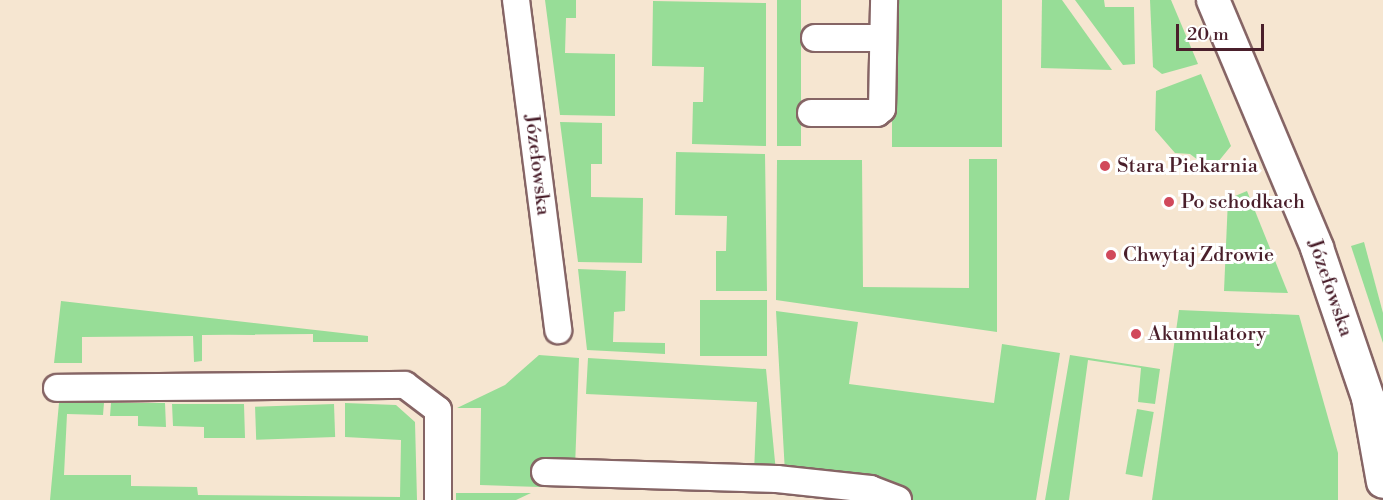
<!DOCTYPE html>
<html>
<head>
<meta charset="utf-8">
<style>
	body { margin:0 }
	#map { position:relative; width:1383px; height:500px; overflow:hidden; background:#f6e6d1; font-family:"Libre Bodoni",serif }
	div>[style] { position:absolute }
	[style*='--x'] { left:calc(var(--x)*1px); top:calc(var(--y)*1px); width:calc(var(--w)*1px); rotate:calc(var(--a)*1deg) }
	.green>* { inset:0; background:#97dd97; transform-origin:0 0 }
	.roads { filter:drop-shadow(2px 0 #866565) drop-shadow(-2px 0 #866565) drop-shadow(0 2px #866565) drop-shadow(0 -2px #866565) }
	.minor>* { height:26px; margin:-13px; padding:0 13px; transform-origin:13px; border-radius:13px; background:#fff }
	.tertiary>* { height:32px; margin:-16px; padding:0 16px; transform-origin:16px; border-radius:16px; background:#fff }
	.dots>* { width:16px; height:16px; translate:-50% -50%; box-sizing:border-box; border:3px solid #fff; border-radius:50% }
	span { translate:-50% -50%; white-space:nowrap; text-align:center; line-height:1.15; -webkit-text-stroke:6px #fff; paint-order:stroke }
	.street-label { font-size:20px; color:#4a1f2b }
	.poi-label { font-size:20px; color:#4a1f2b }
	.left { translate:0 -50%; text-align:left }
	.scale { position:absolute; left:1176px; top:24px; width:88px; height:27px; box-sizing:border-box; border:3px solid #4a1f2b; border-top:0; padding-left:8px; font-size:18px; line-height:21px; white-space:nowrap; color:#4a1f2b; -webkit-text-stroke:4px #fff; paint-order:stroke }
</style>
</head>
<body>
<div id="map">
	<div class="green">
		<i style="clip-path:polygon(545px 0,576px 0,576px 18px,566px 18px,565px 53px,615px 54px,615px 116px,560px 115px)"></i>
		<i style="left:777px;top:0;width:24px;height:146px"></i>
		<i style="left:892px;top:0;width:110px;height:147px"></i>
		<i style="clip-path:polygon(1042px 0,1062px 0,1112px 70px,1041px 68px)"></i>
		<i style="clip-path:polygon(1075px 0,1104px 0,1105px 7px,1134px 7px,1135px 64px,1123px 65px)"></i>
		<i style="clip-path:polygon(1150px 0,1171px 0,1198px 64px,1162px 74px,1153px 67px)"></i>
		<i style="clip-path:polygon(653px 1px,766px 3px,766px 146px,692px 144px,693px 102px,703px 102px,704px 67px,652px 66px)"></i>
		<i style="clip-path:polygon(1201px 74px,1231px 146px,1209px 173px,1202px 173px,1198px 160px,1190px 154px,1175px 153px,1155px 130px,1156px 91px)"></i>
		<i style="clip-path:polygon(560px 122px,602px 123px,602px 164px,591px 164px,591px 197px,643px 198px,642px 263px,578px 262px)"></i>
		<i style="clip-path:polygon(676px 152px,765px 154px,767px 291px,716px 291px,716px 251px,726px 251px,727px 216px,675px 215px)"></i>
		<i style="clip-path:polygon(969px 159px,997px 159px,997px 332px,776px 300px,777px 160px,862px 160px,863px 287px,969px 288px)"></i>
		<i style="clip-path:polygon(1247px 191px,1288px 293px,1224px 291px,1228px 199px)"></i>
		<i style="clip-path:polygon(1364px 242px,1383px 313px,1383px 343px,1351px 246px)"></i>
		<i style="clip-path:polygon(578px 269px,626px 271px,625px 311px,614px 312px,613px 342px,665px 343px,665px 354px,587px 350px)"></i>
		<i style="left:700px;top:300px;width:67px;height:56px"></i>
		<i style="clip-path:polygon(61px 301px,368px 336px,368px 342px,313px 342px,313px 334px,202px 335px,202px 361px,194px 362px,193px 336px,82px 337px,82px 363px,54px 363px)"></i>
		<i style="clip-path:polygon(1179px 310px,1299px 315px,1338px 453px,1338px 500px,1152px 500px)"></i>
		<i style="clip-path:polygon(776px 311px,858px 322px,849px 384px,994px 403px,1002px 344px,1060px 353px,1036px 500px,913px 500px,872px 483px,785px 473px)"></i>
		<i style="clip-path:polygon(539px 355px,579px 358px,575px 468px,541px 468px,540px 487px,480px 485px,481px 408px,457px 408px,505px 385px)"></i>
		<i style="clip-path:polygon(1070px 355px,1160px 369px,1155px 404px,1138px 402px,1141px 368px,1088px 360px,1069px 500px,1045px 500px)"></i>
		<i style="clip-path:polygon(588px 358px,766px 369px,776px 472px,754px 472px,757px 402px,586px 394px)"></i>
		<i style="clip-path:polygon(59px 403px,104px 403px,103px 415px,67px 414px,64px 475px,131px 475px,131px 486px,197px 487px,198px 495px,400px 497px,401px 440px,345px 437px,345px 403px,396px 405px,415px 422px,417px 500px,50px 500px)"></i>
		<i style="clip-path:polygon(111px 403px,165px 403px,166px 427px,138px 426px,138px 416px,110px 416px)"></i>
		<i style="clip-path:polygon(172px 404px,244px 404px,245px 438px,204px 438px,204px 427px,173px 426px)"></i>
		<i style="left:334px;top:404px;width:33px;height:79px;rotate:88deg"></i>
		<i style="left:1137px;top:409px;width:17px;height:66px;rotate:10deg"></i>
		<i style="clip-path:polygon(456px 493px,531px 493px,516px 500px,456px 500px)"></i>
	</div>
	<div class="roads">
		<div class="minor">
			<i style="--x:516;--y:0;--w:333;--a:82.7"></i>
			<i style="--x:815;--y:38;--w:68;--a:0"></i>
			<i style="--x:811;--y:113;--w:66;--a:0"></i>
			<i style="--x:877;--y:113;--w:6;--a:-39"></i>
			<i style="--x:882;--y:109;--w:109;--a:-88.9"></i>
			<i style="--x:57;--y:388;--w:348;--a:-0.5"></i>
			<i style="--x:405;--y:385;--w:41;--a:37.1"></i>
			<i style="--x:438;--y:410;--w:90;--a:90"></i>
			<i style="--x:545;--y:472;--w:232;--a:1.7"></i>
			<i style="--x:777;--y:479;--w:94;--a:6.1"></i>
			<i style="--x:870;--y:489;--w:30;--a:21"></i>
		</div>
		<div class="tertiary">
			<i style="--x:1213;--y:0;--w:269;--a:67.2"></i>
			<i style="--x:1317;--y:248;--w:158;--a:71.2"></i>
			<i style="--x:1368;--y:398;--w:85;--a:79.9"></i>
		</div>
	</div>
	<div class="dots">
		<i style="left:1105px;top:166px;background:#d1495b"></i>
		<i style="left:1169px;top:202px;background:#d1495b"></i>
		<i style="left:1111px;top:255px;background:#d1495b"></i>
		<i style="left:1136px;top:334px;background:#d1495b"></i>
	</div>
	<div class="street-label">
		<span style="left:537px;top:165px;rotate:83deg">Józefowska</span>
		<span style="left:1330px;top:288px;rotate:71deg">Józefowska</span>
	</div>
	<div class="poi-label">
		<span class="left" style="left:1117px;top:166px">Stara Piekarnia</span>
		<span class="left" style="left:1181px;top:202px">Po schodkach</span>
		<span class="left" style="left:1123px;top:255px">Chwytaj Zdrowie</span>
		<span class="left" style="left:1148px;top:334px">Akumulatory</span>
	</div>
	<div class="scale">20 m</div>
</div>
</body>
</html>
